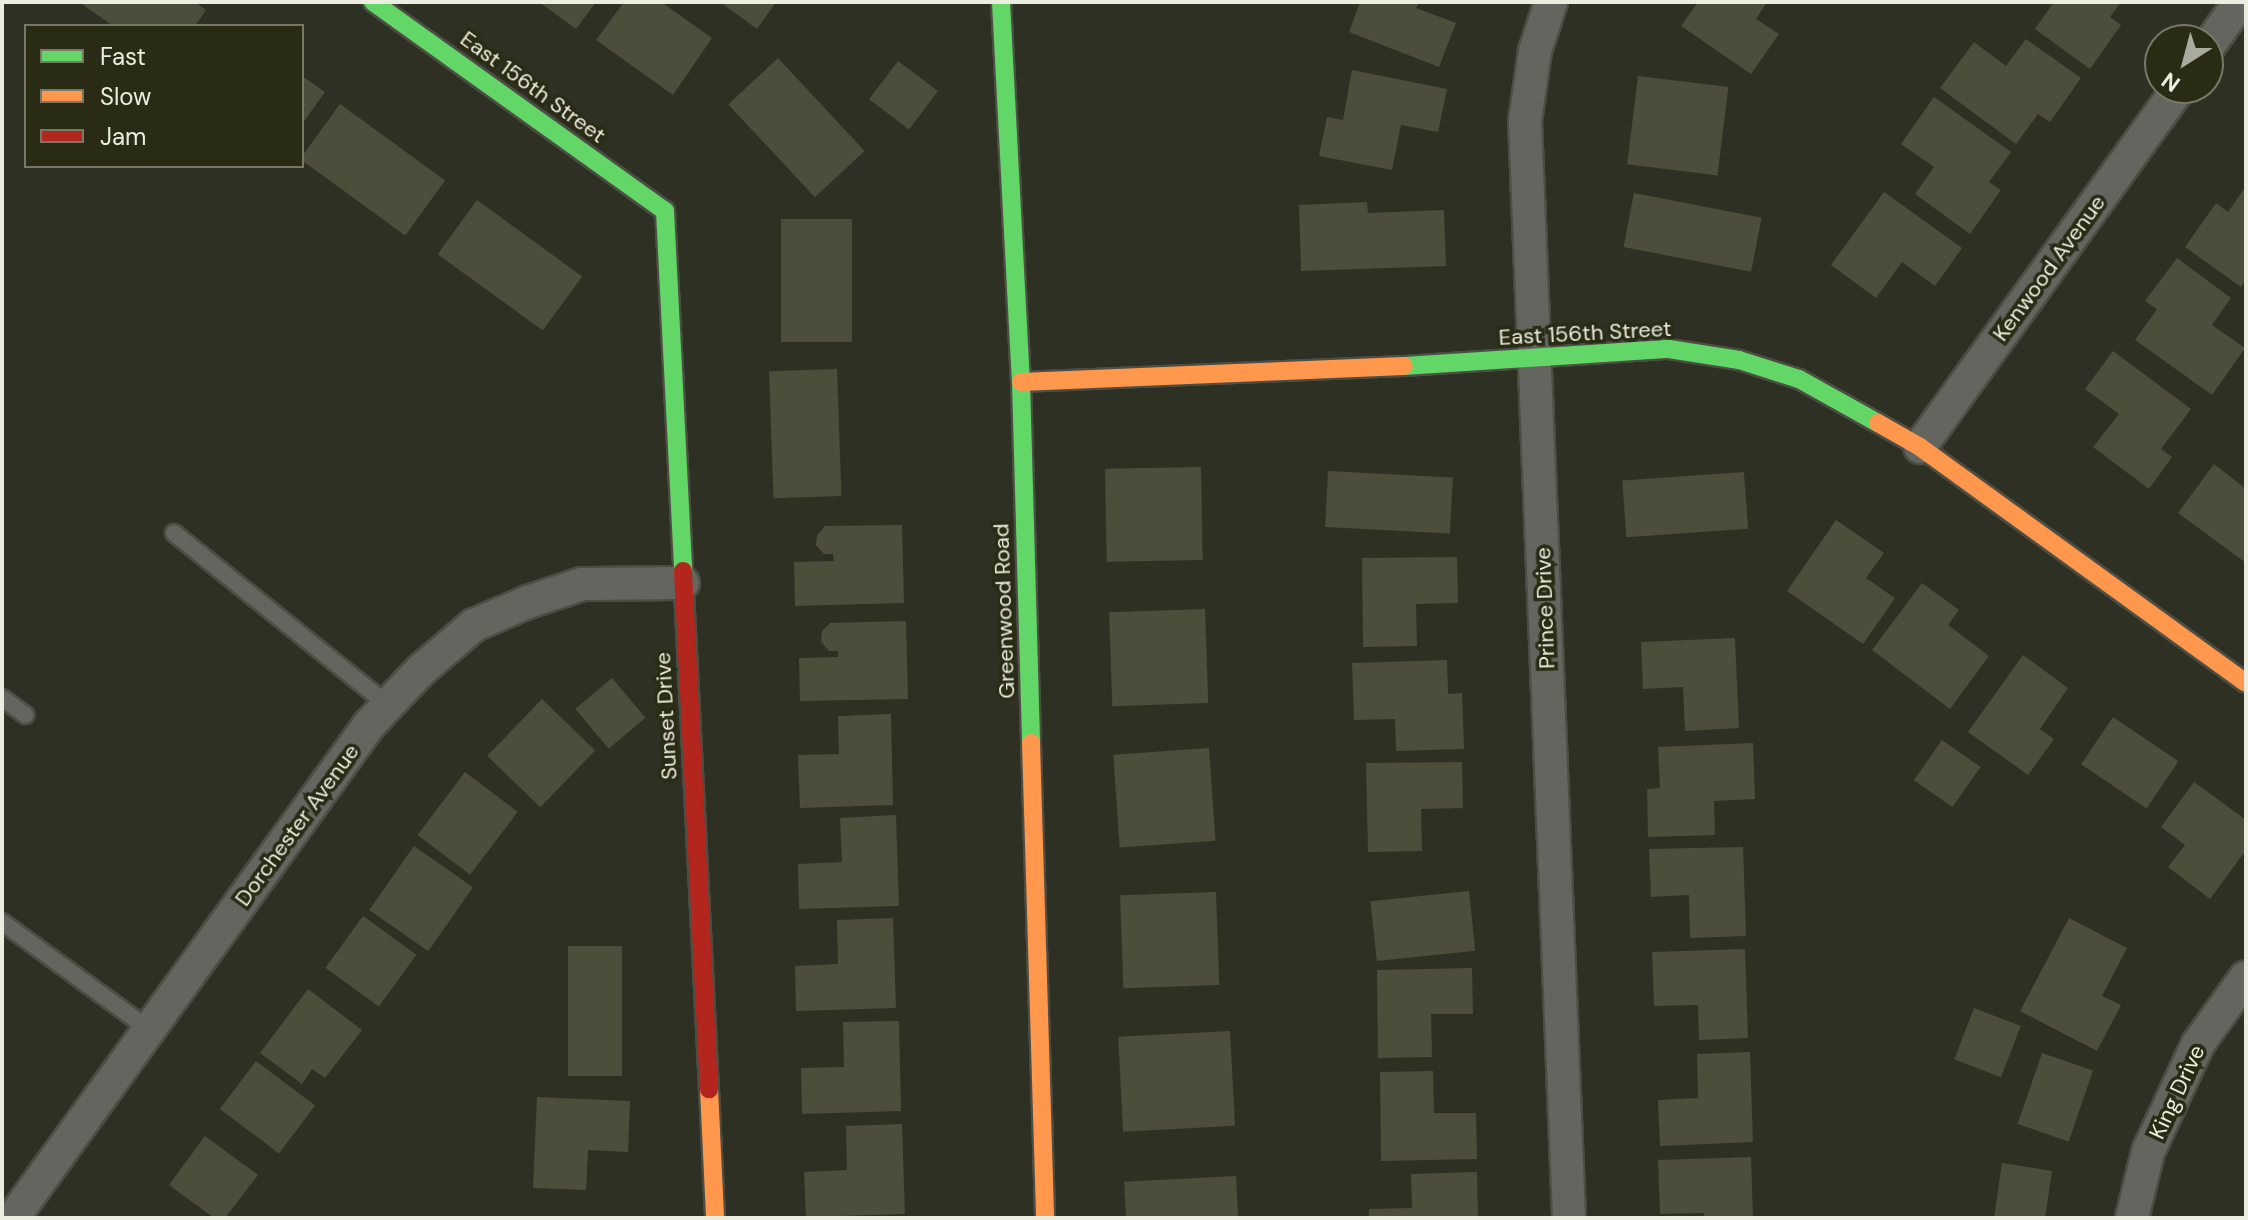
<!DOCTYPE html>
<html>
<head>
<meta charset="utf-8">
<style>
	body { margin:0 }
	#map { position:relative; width:2248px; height:1220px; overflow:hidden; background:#2f3024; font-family:"DM Sans",sans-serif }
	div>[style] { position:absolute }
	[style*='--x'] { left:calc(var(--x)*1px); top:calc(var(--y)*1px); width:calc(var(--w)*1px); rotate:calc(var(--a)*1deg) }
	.building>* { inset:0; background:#4c4d3a; transform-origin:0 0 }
	.roads { filter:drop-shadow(2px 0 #4c4d43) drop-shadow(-2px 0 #4c4d43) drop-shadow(0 2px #4c4d43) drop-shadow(0 -2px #4c4d43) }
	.lane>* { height:16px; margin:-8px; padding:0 8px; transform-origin:8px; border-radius:8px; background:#656560 }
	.street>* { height:32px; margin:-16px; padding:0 16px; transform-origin:16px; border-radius:16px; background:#656560 }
	.fast>* { height:18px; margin:-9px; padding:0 9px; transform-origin:9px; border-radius:9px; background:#63d668 }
	.slow>* { height:18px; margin:-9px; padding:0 9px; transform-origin:9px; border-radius:9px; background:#ff974d }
	.jam>* { height:18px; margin:-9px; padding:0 9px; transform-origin:9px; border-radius:9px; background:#b3261e }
	span { translate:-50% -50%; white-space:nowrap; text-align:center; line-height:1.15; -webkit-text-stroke:7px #292b15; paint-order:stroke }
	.street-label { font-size:22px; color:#ebeddf }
	.frame { position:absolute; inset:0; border:4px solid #ebeddf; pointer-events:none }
	.legend { position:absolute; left:24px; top:24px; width:280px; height:144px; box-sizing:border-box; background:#292b15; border:2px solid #777966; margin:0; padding:10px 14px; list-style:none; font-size:24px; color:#ebeddf }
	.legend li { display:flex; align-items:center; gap:16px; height:40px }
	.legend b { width:40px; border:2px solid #777966 }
	.north { position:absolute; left:2144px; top:24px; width:80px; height:80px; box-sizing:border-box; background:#292b15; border:2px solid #777966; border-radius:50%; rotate:216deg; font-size:22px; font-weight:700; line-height:32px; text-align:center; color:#ebeddf }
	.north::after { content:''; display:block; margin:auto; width:28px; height:36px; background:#a9ab9e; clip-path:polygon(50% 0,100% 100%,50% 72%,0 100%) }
</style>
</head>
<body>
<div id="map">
	<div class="building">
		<i style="clip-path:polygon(79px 2px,195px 2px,206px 10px,195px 26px,113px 26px)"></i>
		<i style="clip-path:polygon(539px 2px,596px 2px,576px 29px)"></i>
		<i style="clip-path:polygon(624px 2px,661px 2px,712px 38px,673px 95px,596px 40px)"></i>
		<i style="clip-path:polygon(720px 2px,776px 2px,757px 29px)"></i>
		<i style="clip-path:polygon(1360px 2px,1419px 2px,1416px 8px,1456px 23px,1439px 67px,1349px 32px)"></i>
		<i style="clip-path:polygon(1698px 2px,1767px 2px,1756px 19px,1779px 34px,1751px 74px,1681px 26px)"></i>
		<i style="clip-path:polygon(2054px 2px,2121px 2px,2110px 17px,2121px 25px,2090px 69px,2035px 29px)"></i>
		<i style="clip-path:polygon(2026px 39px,2081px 78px,2050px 122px,2038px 114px,2016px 144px,1940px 88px,1974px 42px,2006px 66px)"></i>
		<i style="left:778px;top:58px;width:127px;height:68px;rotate:47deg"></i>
		<i style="left:898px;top:61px;width:50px;height:48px;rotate:37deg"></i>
		<i style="clip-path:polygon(1352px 70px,1447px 89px,1438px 132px,1401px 125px,1392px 170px,1319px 156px,1327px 117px,1343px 120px)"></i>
		<i style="clip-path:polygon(302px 76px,325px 92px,302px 124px)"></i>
		<i style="left:1638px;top:76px;width:91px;height:89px;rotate:7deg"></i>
		<i style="clip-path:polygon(1934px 97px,2011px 152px,1989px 182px,2001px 190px,1970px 234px,1915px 194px,1934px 167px,1901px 144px)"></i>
		<i style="left:340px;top:104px;width:130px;height:68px;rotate:36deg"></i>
		<i style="clip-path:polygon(2246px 186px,2246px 279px,2241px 287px,2185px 247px,2216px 203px,2228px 212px)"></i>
		<i style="clip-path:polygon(1884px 192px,1962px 248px,1935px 286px,1902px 262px,1876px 298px,1831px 265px)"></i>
		<i style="left:1634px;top:193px;width:130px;height:55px;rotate:11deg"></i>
		<i style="left:477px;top:200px;width:130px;height:67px;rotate:36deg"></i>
		<i style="clip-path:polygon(1367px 202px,1368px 213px,1444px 210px,1446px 266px,1301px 271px,1299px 205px)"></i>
		<i style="left:852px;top:219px;width:123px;height:71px;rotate:90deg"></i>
		<i style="clip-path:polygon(2177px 258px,2231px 298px,2212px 325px,2245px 348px,2212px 395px,2135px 340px,2157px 309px,2145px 301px)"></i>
		<i style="clip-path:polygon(2113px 351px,2191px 409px,2161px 449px,2172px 457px,2149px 489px,2093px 447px,2119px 414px,2085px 389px)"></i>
		<i style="left:837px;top:369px;width:127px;height:68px;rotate:88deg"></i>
		<i style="clip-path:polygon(2214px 464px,2246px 489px,2246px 563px,2178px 513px)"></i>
		<i style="left:1201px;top:467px;width:93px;height:96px;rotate:89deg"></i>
		<i style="left:1328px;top:471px;width:125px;height:56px;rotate:3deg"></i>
		<i style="left:1744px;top:472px;width:57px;height:122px;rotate:86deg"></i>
		<i style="clip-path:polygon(1836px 520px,1884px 553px,1866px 578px,1895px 598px,1863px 644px,1787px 591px)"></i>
		<i style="clip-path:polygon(902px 525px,904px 603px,795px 606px,794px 562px,834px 561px,833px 554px,824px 554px,816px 545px,817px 535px,825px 526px)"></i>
		<i style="clip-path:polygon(1457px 557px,1458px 603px,1416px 604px,1417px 646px,1363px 647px,1362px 558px)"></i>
		<i style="clip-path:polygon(1922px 583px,1959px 610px,1948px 625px,1989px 656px,1950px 709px,1872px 650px)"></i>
		<i style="left:1205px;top:609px;width:94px;height:96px;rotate:88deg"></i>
		<i style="clip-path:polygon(906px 621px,908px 699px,800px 701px,799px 658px,838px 657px,838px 651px,829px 651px,821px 642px,822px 631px,830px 623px)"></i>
		<i style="clip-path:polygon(1735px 638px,1739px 728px,1685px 731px,1683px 687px,1643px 689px,1641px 642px)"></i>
		<i style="clip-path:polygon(2023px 655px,2068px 688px,2040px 729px,2054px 739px,2028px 775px,1968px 732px)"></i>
		<i style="clip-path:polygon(1447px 660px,1448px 694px,1462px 693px,1464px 749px,1396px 751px,1395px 719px,1354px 720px,1352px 663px)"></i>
		<i style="left:612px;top:678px;width:52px;height:48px;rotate:50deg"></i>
		<i style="left:542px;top:699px;width:74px;height:79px;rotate:44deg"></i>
		<i style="clip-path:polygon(891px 714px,893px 805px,800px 808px,798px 755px,839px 754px,838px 716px)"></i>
		<i style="left:2113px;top:717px;width:79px;height:57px;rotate:34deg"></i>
		<i style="left:1942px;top:740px;width:47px;height:49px;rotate:35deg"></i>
		<i style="clip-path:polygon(1753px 743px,1755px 799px,1714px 801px,1715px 835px,1648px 837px,1647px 789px,1660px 788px,1658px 747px)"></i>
		<i style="left:1209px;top:748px;width:93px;height:96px;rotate:86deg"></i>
		<i style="clip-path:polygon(1462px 762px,1463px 808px,1421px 809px,1422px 851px,1368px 852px,1366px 763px)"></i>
		<i style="left:465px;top:772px;width:66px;height:79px;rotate:37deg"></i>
		<i style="clip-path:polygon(2194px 782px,2246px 820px,2246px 850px,2210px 899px,2168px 867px,2185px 845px,2161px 827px)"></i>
		<i style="clip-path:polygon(896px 815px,899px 906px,799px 909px,798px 864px,842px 862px,840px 818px)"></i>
		<i style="left:414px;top:846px;width:72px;height:78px;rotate:35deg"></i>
		<i style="clip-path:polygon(1743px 847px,1746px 936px,1690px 938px,1689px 895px,1651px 897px,1649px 849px)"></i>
		<i style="left:1469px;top:891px;width:60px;height:99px;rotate:84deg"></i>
		<i style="left:1216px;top:892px;width:93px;height:96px;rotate:88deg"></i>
		<i style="left:363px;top:916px;width:66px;height:64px;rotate:36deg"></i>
		<i style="clip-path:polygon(893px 918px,896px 1008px,796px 1011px,795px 966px,838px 964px,837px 920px)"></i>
		<i style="clip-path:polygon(2069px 918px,2127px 948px,2102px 996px,2121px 1005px,2097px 1051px,2020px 1011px)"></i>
		<i style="left:568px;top:946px;width:54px;height:130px"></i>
		<i style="clip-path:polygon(1745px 949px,1748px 1038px,1699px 1040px,1698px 1005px,1654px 1006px,1652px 952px)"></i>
		<i style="clip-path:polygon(1472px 968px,1473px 1014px,1431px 1014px,1432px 1057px,1378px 1058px,1377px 970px)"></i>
		<i style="clip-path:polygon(308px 989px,362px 1030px,325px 1078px,312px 1069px,302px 1084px,260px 1053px)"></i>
		<i style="left:1974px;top:1008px;width:50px;height:55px;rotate:21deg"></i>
		<i style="clip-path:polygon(899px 1021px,901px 1111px,802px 1114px,801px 1068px,844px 1067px,843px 1022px)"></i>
		<i style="left:1230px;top:1031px;width:95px;height:112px;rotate:87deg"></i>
		<i style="clip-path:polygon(1750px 1052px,1753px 1142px,1660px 1146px,1658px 1100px,1698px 1098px,1697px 1054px)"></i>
		<i style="left:2042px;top:1053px;width:54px;height:75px;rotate:19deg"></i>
		<i style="left:256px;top:1061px;width:74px;height:60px;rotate:37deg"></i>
		<i style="clip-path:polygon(1433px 1071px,1434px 1113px,1476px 1113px,1477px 1159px,1381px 1161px,1380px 1072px)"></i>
		<i style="clip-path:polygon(537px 1097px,630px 1101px,628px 1152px,588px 1150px,586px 1190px,533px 1188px)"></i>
		<i style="clip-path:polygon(902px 1124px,905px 1214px,806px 1217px,804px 1172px,847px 1170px,846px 1126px)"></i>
		<i style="clip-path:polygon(205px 1136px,258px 1175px,225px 1218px,214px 1218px,169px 1185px)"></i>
		<i style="clip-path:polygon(1751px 1157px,1753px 1218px,1704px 1218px,1704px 1213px,1660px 1214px,1658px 1160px)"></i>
		<i style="clip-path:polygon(2002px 1163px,2052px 1171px,2045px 1218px,1994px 1218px)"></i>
		<i style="clip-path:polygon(1477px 1172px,1478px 1218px,1369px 1218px,1369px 1209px,1412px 1208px,1411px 1174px)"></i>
		<i style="left:1236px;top:1176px;width:42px;height:112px;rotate:87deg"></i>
	</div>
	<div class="roads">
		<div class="lane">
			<i style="--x:174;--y:533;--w:275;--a:38.8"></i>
			<i style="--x:2;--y:698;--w:29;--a:36"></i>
			<i style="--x:2;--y:922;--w:182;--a:36.1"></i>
		</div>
		<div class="street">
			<i style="--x:1551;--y:2;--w:52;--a:108.1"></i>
			<i style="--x:1535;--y:51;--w:71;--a:98.1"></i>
			<i style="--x:1525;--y:121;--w:1098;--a:87.7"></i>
			<i style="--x:2208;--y:47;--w:55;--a:-54.6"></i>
			<i style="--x:1920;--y:447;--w:443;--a:-54.2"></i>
			<i style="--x:13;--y:1218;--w:608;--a:-54.17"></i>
			<i style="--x:369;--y:725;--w:76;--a:-46.6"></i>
			<i style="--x:421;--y:670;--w:70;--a:-40.3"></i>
			<i style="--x:474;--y:625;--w:59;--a:-23.1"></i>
			<i style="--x:528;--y:602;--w:57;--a:-18.4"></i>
			<i style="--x:582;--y:584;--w:101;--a:-0.6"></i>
			<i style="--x:2132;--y:1218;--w:68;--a:-76.4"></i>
			<i style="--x:2148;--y:1152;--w:119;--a:-65.2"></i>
			<i style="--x:2198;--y:1044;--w:82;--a:-54.4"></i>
		</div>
		<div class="fast">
			<i style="--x:373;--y:2;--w:359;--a:35.6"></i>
			<i style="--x:665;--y:211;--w:360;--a:87.1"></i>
			<i style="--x:1001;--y:2;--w:381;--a:87"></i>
			<i style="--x:1021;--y:382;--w:361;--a:88.4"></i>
			<i style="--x:1404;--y:366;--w:266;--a:-3.7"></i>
			<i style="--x:1669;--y:349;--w:71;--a:8.9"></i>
			<i style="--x:1739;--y:360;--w:63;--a:17.6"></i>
			<i style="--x:1799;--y:379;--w:90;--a:29.1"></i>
		</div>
		<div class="slow">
			<i style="--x:1021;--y:382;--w:383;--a:-2.4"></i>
			<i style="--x:1878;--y:423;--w:48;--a:29.7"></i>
			<i style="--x:1920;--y:447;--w:402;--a:35.9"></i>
			<i style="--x:1031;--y:743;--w:475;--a:88.3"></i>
			<i style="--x:709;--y:1089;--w:129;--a:87.3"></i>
		</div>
		<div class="jam">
			<i style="--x:683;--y:571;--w:519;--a:87.13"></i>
		</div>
	</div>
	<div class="street-label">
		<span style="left:533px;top:87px;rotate:36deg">East 156th Street</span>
		<span style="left:2049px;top:268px;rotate:-54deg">Kenwood Avenue</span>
		<span style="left:1585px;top:333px;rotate:-3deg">East 156th Street</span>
		<span style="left:1545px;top:608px;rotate:-92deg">Prince Drive</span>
		<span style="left:1004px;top:611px;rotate:-92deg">Greenwood Road</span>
		<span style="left:666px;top:716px;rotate:-93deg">Sunset Drive</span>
		<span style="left:297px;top:825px;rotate:-54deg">Dorchester Avenue</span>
		<span style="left:2177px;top:1092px;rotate:-65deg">King Drive</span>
	</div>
	<div class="frame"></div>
	<ul class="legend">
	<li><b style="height:10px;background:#63d668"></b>Fast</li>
	<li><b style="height:10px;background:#ff974d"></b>Slow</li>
	<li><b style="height:10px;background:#b3261e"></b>Jam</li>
	</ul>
	<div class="north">N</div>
</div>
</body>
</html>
